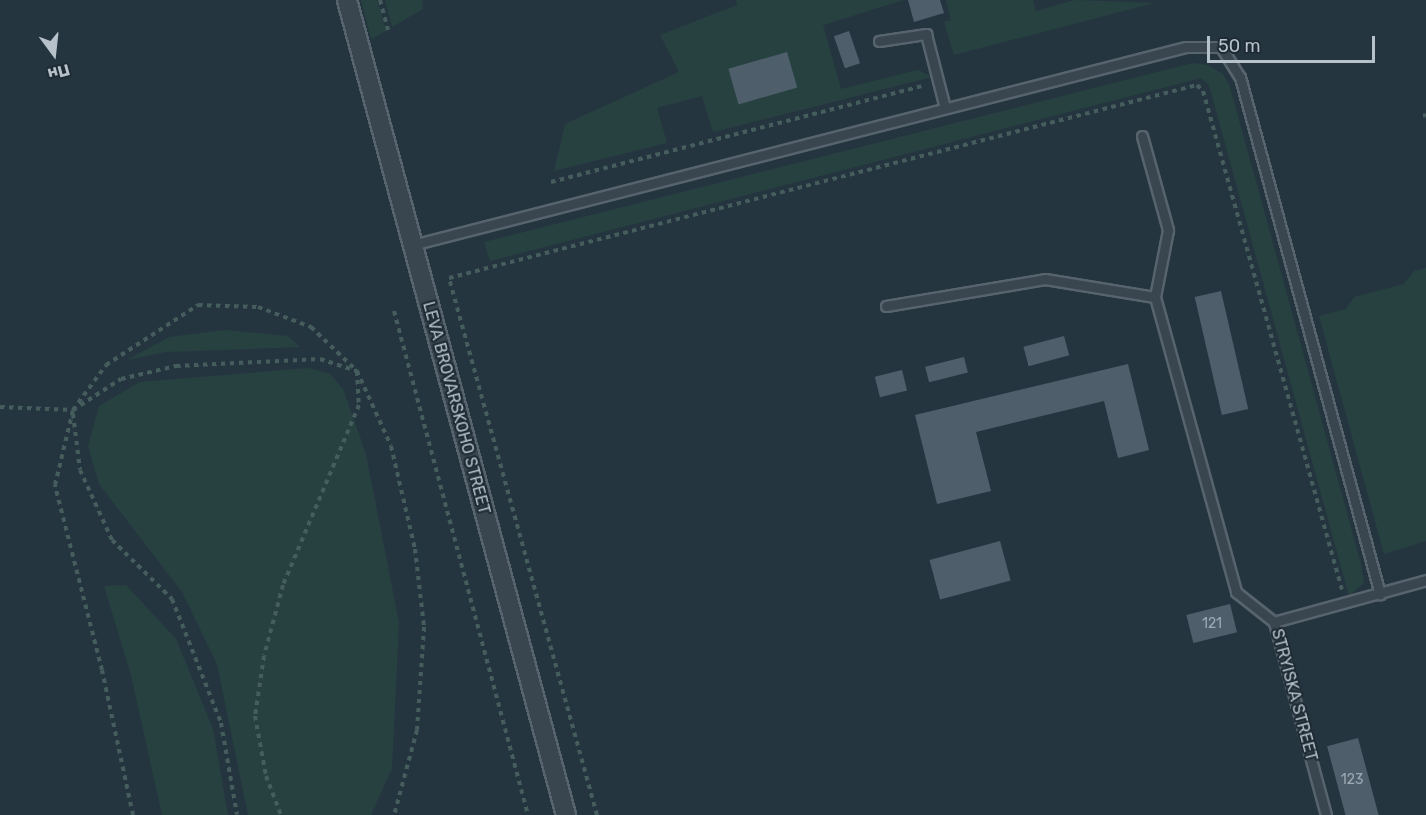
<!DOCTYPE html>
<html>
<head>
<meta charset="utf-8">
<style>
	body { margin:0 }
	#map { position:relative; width:1426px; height:815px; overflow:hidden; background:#253540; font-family:Rubik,sans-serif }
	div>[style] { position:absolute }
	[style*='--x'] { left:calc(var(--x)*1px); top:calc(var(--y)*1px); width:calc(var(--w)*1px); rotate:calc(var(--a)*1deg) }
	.green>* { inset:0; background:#274140 }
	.building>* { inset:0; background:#4e5f6b; transform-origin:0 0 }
	.path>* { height:4px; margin-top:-2px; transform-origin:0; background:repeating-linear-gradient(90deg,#455d5c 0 4.5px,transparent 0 9px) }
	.roads { filter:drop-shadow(2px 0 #57646d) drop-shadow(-2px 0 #57646d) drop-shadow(0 2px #57646d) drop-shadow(0 -2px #57646d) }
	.service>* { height:9px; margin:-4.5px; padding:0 4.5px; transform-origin:4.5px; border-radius:4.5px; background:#394650 }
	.minor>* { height:18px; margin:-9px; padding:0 9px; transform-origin:9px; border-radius:9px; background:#394650 }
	span { translate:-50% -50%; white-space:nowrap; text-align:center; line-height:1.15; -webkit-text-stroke:4.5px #1e2b35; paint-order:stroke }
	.number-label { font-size:14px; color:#9ca8b2 }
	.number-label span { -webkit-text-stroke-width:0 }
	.street-label { font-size:16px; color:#b6c1ca }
	.north { position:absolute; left:24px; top:24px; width:60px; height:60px; -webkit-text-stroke:4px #1e2b35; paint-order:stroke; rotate:165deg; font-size:16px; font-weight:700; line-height:24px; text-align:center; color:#b6c1ca }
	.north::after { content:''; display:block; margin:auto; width:21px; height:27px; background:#b6c1ca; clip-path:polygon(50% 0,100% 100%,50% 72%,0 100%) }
	.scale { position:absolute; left:1207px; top:36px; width:168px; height:27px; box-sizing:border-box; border:3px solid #b6c1ca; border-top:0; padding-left:8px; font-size:18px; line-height:21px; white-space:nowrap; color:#b6c1ca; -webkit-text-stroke:4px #1e2b35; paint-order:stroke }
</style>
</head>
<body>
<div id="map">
	<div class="green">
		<i style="clip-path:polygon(361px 0,377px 0,386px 31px,371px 39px)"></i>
		<i style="clip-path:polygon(385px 0,422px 0,423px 9px,392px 27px)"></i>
		<i style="clip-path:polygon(736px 0,904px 0,823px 25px,841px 89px,918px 70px,932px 77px,713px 132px,702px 96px,657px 108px,667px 143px,554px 171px,565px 124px,679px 72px,660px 35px,737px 5px)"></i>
		<i style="clip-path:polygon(946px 0,1033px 0,1036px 11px,1075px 0,1154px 3px,954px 55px,944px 22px,951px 20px)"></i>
		<i style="clip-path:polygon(1193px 63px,1208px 65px,1223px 74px,1230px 87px,1361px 564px,1364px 583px,1349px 596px,1209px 85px,1201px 78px,490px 261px,484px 242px)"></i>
		<i style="clip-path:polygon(1426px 268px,1426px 541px,1384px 554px,1319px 316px,1346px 309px,1354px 297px,1404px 284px,1414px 271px)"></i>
		<i style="clip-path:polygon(225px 330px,288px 336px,300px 347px,166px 352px,127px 360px,169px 337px)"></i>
		<i style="clip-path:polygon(309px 368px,330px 374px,343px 389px,366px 454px,399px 623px,392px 768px,371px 815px,248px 815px,217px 664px,182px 592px,99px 484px,88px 446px,99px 406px,140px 382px)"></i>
		<i style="clip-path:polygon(126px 585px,176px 639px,213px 729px,228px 815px,162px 815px,131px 675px,104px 586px)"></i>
	</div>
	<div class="building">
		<i style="clip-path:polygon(908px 0,940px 0,944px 13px,914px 22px)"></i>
		<i style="left:849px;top:31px;width:34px;height:16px;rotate:71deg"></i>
		<i style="left:787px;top:52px;width:37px;height:61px;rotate:74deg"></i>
		<i style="left:1221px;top:291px;width:121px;height:27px;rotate:77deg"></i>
		<i style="left:1064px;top:336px;width:20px;height:42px;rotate:75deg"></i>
		<i style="left:964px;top:357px;width:16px;height:40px;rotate:76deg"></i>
		<i style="clip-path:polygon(1128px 364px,1149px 450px,1118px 458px,1104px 401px,976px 432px,991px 491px,937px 504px,915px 415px)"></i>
		<i style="left:902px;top:370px;width:21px;height:28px;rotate:76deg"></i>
		<i style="left:1000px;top:541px;width:41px;height:73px;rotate:75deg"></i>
		<i style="left:1230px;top:604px;width:29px;height:45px;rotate:76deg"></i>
		<i style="left:1358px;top:738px;width:80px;height:32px;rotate:75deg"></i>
	</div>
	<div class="path">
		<i style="--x:380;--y:0;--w:31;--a:75"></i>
		<i style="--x:1423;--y:115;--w:3;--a:18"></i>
		<i style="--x:551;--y:182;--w:386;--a:-14.5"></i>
		<i style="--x:394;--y:311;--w:522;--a:75.11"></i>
		<i style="--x:0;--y:407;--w:73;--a:2.4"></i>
		<i style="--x:73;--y:410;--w:56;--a:-53.7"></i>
		<i style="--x:106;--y:365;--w:110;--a:-33.1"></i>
		<i style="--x:198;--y:305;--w:60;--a:1.9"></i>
		<i style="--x:258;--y:307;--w:57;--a:20.7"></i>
		<i style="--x:311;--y:327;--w:64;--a:43.7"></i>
		<i style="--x:357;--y:371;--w:82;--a:65.6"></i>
		<i style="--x:391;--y:446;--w:106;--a:76.9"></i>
		<i style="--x:415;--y:549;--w:79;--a:83.4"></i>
		<i style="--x:424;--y:627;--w:103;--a:93.9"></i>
		<i style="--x:417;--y:730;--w:88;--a:105.1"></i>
		<i style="--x:73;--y:414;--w:56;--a:82.9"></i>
		<i style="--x:80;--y:470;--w:77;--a:65.4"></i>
		<i style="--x:112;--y:540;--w:84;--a:44.5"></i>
		<i style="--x:172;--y:599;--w:133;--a:68.4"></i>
		<i style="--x:221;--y:723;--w:93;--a:80.1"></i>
		<i style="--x:133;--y:815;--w:148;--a:-102.1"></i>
		<i style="--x:102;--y:670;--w:191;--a:-104.3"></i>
		<i style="--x:55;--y:485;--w:77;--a:-76.5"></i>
		<i style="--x:73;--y:410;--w:57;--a:-32.9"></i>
		<i style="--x:121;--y:379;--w:57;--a:-13.3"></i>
		<i style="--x:176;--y:366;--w:144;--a:-2.8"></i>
		<i style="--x:320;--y:359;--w:39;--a:18"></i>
		<i style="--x:357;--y:371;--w:34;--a:87"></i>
		<i style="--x:359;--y:405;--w:195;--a:112.9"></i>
		<i style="--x:283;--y:585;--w:73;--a:105"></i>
		<i style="--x:264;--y:656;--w:61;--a:98.5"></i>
		<i style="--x:255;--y:716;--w:61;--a:79.6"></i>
		<i style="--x:266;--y:776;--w:42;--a:69"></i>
		<i style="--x:597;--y:815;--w:557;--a:-105.41"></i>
		<i style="--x:449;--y:278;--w:772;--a:-14.47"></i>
		<i style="--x:1197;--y:85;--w:8;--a:45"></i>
		<i style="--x:1203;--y:91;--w:518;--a:74.43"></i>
	</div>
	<div class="roads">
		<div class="service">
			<i style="--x:879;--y:41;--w:48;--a:-8.5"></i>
			<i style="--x:926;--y:34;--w:76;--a:75.6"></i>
			<i style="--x:1142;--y:136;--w:98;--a:74.5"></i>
			<i style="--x:1168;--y:230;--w:68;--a:101"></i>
			<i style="--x:1155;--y:297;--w:306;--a:74.6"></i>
			<i style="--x:1236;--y:592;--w:48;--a:38.3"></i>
			<i style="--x:412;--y:245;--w:799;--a:-14.35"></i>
			<i style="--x:1186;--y:47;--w:35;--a:0"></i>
			<i style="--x:1221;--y:47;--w:36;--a:58"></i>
			<i style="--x:1240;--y:77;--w:536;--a:74.85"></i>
			<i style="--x:886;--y:306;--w:161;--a:-9.6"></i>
			<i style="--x:1045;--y:279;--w:111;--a:9.3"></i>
			<i style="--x:1326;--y:815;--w:200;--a:-105.1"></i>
			<i style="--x:1274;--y:622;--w:158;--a:-15.4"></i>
		</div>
		<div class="minor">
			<i style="--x:347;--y:0;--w:844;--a:74.96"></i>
		</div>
	</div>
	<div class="number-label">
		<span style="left:1212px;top:624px">121</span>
		<span style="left:1352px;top:780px">123</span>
	</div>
	<div class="street-label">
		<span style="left:456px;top:408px;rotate:75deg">LEVA BROVARSKOHO STREET</span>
		<span style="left:1294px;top:695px;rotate:75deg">STRYISKA STREET</span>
	</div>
	<div class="north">Пн</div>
	<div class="scale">50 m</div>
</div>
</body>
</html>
